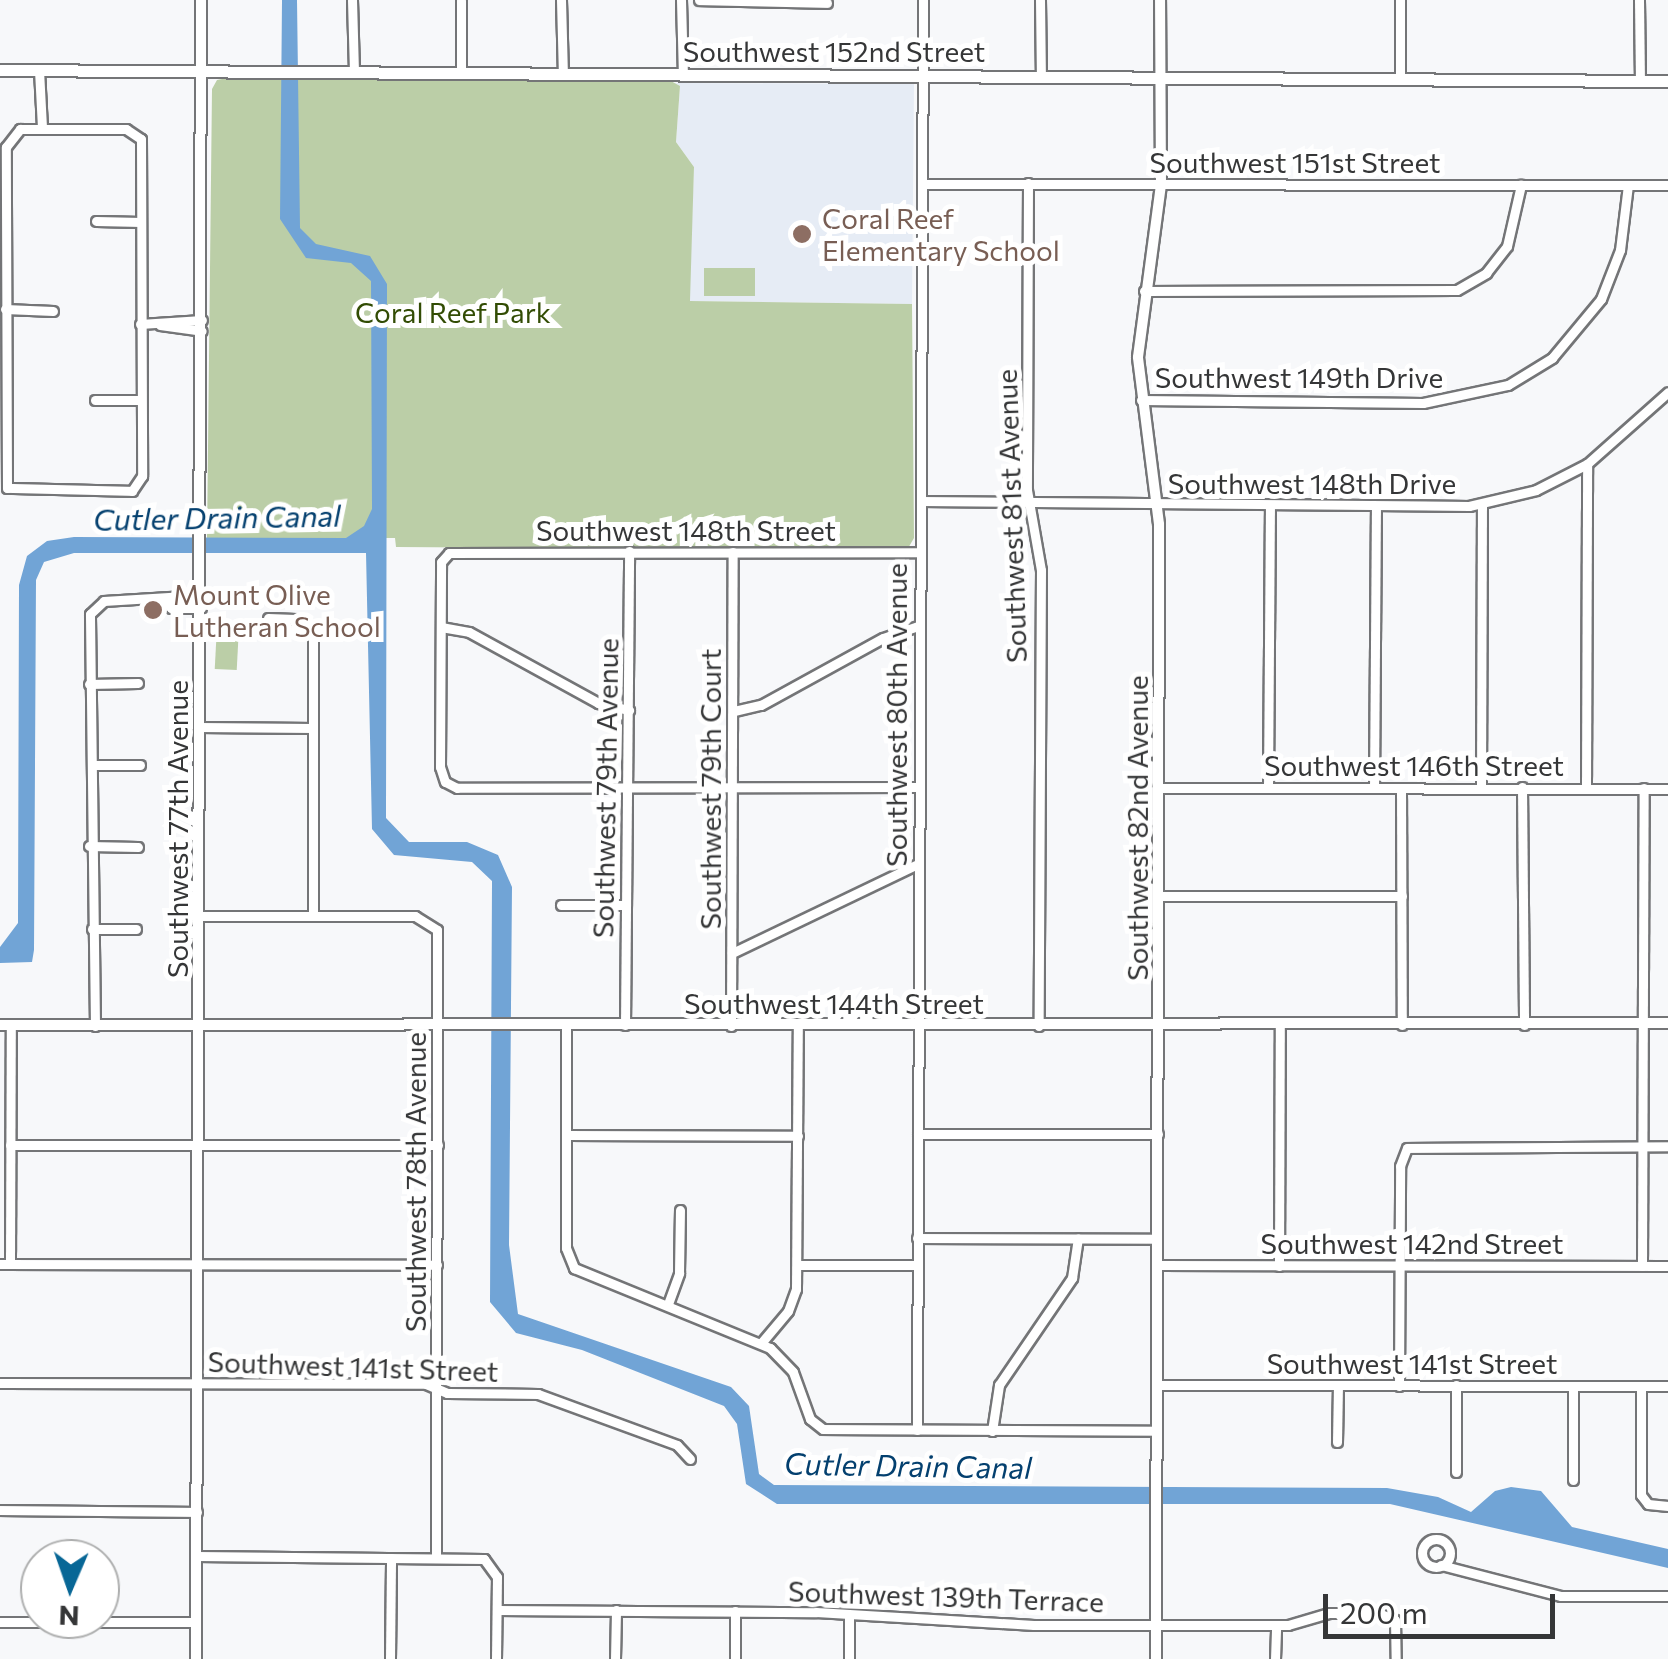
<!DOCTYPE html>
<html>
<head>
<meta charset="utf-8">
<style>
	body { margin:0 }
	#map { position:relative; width:1668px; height:1659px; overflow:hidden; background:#f7f8fa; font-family:Commissioner,sans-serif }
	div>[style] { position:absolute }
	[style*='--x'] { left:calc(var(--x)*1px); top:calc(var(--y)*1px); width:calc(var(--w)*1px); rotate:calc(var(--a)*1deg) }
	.built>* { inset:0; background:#e6ecf5 }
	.green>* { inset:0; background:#bbcea7; transform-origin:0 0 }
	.water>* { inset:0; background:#71a4d6 }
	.roads { filter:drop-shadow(2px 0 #747577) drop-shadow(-2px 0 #747577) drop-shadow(0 2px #747577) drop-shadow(0 -2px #747577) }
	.minor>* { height:9px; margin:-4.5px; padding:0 4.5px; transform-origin:4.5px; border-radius:4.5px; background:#fff }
	.minor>.ring { margin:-4.5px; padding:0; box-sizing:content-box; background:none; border:9px solid #fff; border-radius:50% }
	.tertiary>* { height:10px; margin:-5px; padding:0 5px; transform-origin:5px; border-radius:5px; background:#fff }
	.secondary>* { height:11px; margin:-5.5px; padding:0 5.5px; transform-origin:5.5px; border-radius:5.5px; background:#fff }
	.dots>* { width:28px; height:28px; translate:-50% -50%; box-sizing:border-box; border:5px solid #fff; border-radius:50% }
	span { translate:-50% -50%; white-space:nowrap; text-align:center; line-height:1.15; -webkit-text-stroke:10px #fff; paint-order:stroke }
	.street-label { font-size:28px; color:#353637 }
	.education-label { font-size:28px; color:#785e54 }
	.left { translate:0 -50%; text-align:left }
	.park-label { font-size:28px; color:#324c04 }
	.water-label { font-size:30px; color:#04406f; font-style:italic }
	.north { position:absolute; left:20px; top:1539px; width:100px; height:100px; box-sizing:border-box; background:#fff; border:2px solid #aeafaf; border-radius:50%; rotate:182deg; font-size:28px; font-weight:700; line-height:40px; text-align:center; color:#353637 }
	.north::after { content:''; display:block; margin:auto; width:35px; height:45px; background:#086796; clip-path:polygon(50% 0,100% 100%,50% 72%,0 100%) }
	.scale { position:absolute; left:1323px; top:1594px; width:232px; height:45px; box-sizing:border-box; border:5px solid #353637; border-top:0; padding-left:12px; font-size:30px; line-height:35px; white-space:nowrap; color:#353637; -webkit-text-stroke:8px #fff; paint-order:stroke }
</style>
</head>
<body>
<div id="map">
	<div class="built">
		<i style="clip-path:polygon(674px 83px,914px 84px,912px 304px,689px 301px,694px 167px,676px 142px,680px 87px)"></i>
	</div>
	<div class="green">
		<i style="clip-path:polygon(232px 77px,669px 80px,680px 86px,676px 142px,694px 167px,690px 301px,912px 304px,914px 538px,907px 550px,396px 547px,395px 538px,207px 538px,212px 89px,217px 80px)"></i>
		<i style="left:755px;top:268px;width:28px;height:51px;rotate:90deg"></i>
		<i style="left:217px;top:626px;width:22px;height:43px;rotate:3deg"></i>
	</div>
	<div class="water">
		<i style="clip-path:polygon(282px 0,297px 0,300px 228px,316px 244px,370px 256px,387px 284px,386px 818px,409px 842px,467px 842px,498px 855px,512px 887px,509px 1245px,518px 1314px,731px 1387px,749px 1406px,759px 1474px,774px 1485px,1387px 1488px,1438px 1497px,1471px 1512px,1495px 1491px,1511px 1487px,1541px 1491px,1572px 1527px,1668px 1549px,1668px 1568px,1390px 1504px,777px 1504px,746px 1484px,737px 1424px,724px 1406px,582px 1350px,516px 1333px,490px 1302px,492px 881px,472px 862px,394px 855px,372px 829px,366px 553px,74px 553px,44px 562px,36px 580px,34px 950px,32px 962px,0 963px,0 947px,18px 923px,19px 585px,27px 556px,47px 541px,74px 537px,346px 538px,364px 526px,372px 509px,371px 281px,351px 263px,306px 258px,280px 219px)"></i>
	</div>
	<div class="roads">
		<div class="minor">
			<i style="--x:352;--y:0;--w:72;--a:88.4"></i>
			<i style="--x:461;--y:0;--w:74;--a:90"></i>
			<i style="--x:561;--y:0;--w:75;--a:88.5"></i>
			<i style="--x:681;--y:0;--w:75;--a:88.5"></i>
			<i style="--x:699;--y:0;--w:128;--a:1.3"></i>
			<i style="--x:1040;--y:0;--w:77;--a:89.3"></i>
			<i style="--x:1400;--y:0;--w:80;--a:90"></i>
			<i style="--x:1639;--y:0;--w:81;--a:89.3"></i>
			<i style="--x:39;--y:70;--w:58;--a:87"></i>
			<i style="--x:20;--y:129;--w:106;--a:0"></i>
			<i style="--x:126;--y:129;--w:18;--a:34"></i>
			<i style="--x:141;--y:139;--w:337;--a:89.8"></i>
			<i style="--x:142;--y:476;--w:18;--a:124"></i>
			<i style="--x:132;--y:491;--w:125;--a:-178.6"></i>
			<i style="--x:7;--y:488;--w:341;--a:-90.2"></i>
			<i style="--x:6;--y:147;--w:23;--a:-52"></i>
			<i style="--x:1028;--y:183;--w:307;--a:90.2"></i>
			<i style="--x:1027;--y:490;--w:81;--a:80.1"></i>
			<i style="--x:1041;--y:570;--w:456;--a:90.3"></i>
			<i style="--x:923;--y:184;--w:745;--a:0.08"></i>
			<i style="--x:96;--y:221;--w:45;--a:1.3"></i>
			<i style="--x:1144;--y:291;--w:313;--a:-0.2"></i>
			<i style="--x:1457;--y:290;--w:34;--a:-30"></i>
			<i style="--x:1486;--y:273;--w:34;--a:-52"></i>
			<i style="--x:1507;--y:246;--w:63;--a:-77.1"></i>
			<i style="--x:5;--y:309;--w:48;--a:2.4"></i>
			<i style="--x:140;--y:324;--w:62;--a:-3.7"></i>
			<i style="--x:160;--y:325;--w:42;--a:8.1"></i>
			<i style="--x:95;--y:400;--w:46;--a:0"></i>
			<i style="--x:1141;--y:400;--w:282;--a:0.6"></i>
			<i style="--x:1423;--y:403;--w:87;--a:-12"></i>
			<i style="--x:1508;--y:385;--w:52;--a:-31.5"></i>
			<i style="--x:1552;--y:358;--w:77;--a:-50.3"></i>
			<i style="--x:1601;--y:299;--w:53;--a:-68.8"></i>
			<i style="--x:1620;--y:250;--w:65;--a:-83"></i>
			<i style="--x:921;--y:501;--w:548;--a:0.52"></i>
			<i style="--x:1469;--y:506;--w:69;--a:-13.4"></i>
			<i style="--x:1536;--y:490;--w:57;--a:-27"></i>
			<i style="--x:1587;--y:464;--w:108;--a:-41.6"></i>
			<i style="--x:165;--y:601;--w:9;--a:49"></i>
			<i style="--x:171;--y:608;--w:30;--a:0"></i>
			<i style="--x:268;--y:618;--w:34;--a:2"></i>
			<i style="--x:302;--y:619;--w:18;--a:52"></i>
			<i style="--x:313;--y:633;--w:283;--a:90"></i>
			<i style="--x:441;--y:627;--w:28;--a:10"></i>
			<i style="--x:469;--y:632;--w:147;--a:28.8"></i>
			<i style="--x:598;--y:703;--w:32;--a:13"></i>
			<i style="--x:89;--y:684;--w:49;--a:-1.2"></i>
			<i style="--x:734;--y:711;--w:28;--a:-13"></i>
			<i style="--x:761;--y:705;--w:139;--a:-28.8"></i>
			<i style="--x:883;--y:638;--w:37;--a:-19"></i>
			<i style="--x:199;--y:727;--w:114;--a:0.5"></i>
			<i style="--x:93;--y:765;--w:47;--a:0"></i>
			<i style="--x:918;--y:787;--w:461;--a:179.9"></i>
			<i style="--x:457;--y:788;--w:13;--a:-153"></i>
			<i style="--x:445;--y:782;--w:16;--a:-108"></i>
			<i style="--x:440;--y:767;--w:205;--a:-89.7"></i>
			<i style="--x:441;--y:562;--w:12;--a:-48"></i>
			<i style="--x:449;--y:553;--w:471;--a:-0.1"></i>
			<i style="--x:1522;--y:787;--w:238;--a:89.5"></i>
			<i style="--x:1160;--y:788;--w:508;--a:0.11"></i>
			<i style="--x:1268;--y:788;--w:280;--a:-89.6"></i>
			<i style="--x:1374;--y:788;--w:279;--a:-89.6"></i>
			<i style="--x:1401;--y:788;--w:237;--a:89.8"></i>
			<i style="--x:1481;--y:788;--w:284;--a:-89.8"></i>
			<i style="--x:1586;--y:788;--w:324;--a:-89.8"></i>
			<i style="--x:89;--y:846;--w:49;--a:1.2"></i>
			<i style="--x:1159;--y:896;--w:243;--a:0"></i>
			<i style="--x:561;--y:905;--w:64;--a:0"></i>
			<i style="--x:199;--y:916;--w:216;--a:0"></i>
			<i style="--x:415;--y:916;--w:26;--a:32"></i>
			<i style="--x:437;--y:930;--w:627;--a:90.09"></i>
			<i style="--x:92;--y:929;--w:44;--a:0"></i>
			<i style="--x:732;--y:953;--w:206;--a:-25.6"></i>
			<i style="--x:566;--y:1025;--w:223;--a:90"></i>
			<i style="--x:566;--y:1248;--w:22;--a:68"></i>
			<i style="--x:574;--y:1268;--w:212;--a:22.2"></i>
			<i style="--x:770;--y:1348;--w:33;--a:46"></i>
			<i style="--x:793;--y:1372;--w:50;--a:70.1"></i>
			<i style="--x:810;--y:1419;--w:16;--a:38"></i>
			<i style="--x:823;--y:1429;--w:333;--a:0.3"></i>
			<i style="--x:625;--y:1025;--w:474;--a:-89.5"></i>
			<i style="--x:95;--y:1026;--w:412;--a:-90.7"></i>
			<i style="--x:90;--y:614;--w:19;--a:-43"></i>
			<i style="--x:104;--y:601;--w:97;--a:-3.5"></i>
			<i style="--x:731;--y:1026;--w:474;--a:-89.8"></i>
			<i style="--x:918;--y:1134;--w:240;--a:0"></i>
			<i style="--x:566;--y:1135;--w:232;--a:0.2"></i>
			<i style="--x:10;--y:1145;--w:428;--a:0"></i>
			<i style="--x:917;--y:1238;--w:240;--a:0.2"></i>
			<i style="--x:0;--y:1264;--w:437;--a:0.1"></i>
			<i style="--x:10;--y:1264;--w:239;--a:-89.8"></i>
			<i style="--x:798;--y:1265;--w:120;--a:0"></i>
			<i style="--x:1157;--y:1265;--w:511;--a:0.11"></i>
			<i style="--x:1279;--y:1266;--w:241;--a:-89.8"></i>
			<i style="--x:1642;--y:1266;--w:478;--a:-89.8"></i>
			<i style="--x:668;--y:1304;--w:33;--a:-70"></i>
			<i style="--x:679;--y:1273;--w:63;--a:-89.1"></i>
			<i style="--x:762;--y:1342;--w:40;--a:-50"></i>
			<i style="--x:788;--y:1311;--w:23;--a:-70"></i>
			<i style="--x:796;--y:1289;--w:263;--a:-89.6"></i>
			<i style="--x:0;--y:1383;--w:426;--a:0.1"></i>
			<i style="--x:426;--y:1384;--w:23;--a:23"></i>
			<i style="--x:447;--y:1393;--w:91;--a:0.6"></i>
			<i style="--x:538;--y:1394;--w:148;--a:20.1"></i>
			<i style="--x:677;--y:1445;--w:19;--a:47"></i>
			<i style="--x:1156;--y:1385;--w:512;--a:0.11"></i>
			<i style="--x:1399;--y:1386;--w:220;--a:-89.7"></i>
			<i style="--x:1400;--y:1166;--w:19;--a:-69"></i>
			<i style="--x:1407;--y:1148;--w:261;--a:-0.4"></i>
			<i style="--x:1641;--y:1386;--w:109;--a:90"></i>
			<i style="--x:1641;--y:1495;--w:11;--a:52"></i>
			<i style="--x:1648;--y:1504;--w:20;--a:6"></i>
			<i style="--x:917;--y:1430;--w:1430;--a:-89.76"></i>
			<i style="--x:992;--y:1431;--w:47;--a:-81.3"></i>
			<i style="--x:999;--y:1385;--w:130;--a:-55.7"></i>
			<i style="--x:1072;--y:1278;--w:40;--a:-81.5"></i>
			<i style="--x:1337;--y:1442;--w:57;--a:-89"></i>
			<i style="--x:1456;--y:1472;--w:87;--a:-90"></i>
			<i style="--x:1573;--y:1480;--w:94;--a:-90"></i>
			<i style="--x:0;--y:1510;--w:197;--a:0.6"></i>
			<i class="ring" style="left:1422px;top:1539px;width:19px;height:19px"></i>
			<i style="--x:197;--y:1556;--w:287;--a:0.6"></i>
			<i style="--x:484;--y:1559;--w:22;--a:54"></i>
			<i style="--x:497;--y:1577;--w:82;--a:90.7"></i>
			<i style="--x:1441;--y:1565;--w:124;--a:14.5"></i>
			<i style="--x:1561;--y:1596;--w:107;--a:0"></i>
			<i style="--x:497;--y:1610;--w:319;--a:0.4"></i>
			<i style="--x:816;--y:1612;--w:218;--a:3.4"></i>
			<i style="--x:1034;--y:1625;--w:254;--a:0"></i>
			<i style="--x:1288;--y:1625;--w:43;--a:-16.3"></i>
			<i style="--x:1329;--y:1613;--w:49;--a:0"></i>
			<i style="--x:1378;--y:1613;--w:18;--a:22"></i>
			<i style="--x:1395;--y:1620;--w:39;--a:89"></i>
			<i style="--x:0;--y:1622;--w:196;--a:0"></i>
			<i style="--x:390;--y:1659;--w:101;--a:-89.4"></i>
			<i style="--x:615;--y:1659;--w:49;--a:-88.8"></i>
			<i style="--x:735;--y:1659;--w:48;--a:-90"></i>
			<i style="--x:849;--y:1659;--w:43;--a:-90"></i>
			<i style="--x:1275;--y:1659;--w:34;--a:-88"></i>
		</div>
		<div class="tertiary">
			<i style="--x:0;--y:1025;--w:1668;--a:-0.07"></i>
			<i style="--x:196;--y:1659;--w:1659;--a:-89.83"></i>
			<i style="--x:1156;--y:1659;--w:1135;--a:-89.85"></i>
			<i style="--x:1159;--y:524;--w:168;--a:-97.2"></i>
			<i style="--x:1138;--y:357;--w:175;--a:-82.4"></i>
			<i style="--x:1161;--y:184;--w:184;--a:-90.3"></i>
		</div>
		<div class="secondary">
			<i style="--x:0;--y:70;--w:1668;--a:0.38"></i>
		</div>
	</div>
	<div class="dots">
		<i style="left:802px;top:234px;background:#8d6e63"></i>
		<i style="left:153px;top:610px;background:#8d6e63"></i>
	</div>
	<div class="street-label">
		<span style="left:834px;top:51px">Southwest 152nd Street</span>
		<span style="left:1295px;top:162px">Southwest 151st Street</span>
		<span style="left:1299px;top:377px">Southwest 149th Drive</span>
		<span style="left:1312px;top:483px">Southwest 148th Drive</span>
		<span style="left:1011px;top:516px;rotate:-92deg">Southwest 81st Avenue</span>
		<span style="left:686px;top:530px">Southwest 148th Street</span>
		<span style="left:896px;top:715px;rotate:-90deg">Southwest 80th Avenue</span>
		<span style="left:1414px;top:765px">Southwest 146th Street</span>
		<span style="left:605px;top:788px;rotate:-89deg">Southwest 79th Avenue</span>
		<span style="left:710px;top:789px;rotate:-90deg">Southwest 79th Court</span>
		<span style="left:1137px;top:828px;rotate:-90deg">Southwest 82nd Avenue</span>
		<span style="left:177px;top:829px;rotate:-90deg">Southwest 77th Avenue</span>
		<span style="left:834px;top:1003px">Southwest 144th Street</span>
		<span style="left:415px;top:1182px;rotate:-90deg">Southwest 78th Avenue</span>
		<span style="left:1412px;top:1243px">Southwest 142nd Street</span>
		<span style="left:1412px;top:1363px">Southwest 141st Street</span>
		<span style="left:353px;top:1366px;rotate:2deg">Southwest 141st Street</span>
		<span style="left:946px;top:1596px;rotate:2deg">Southwest 139th Terrace</span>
	</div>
	<div class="education-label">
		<span class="left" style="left:822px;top:234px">Coral Reef<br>Elementary School</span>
		<span class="left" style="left:173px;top:610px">Mount Olive<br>Lutheran School</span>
	</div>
	<div class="park-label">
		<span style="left:453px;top:312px">Coral Reef Park</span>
	</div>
	<div class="water-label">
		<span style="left:217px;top:517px;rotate:-1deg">Cutler Drain Canal</span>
		<span style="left:908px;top:1465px;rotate:1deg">Cutler Drain Canal</span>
	</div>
	<div class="north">N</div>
	<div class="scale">200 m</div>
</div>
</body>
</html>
